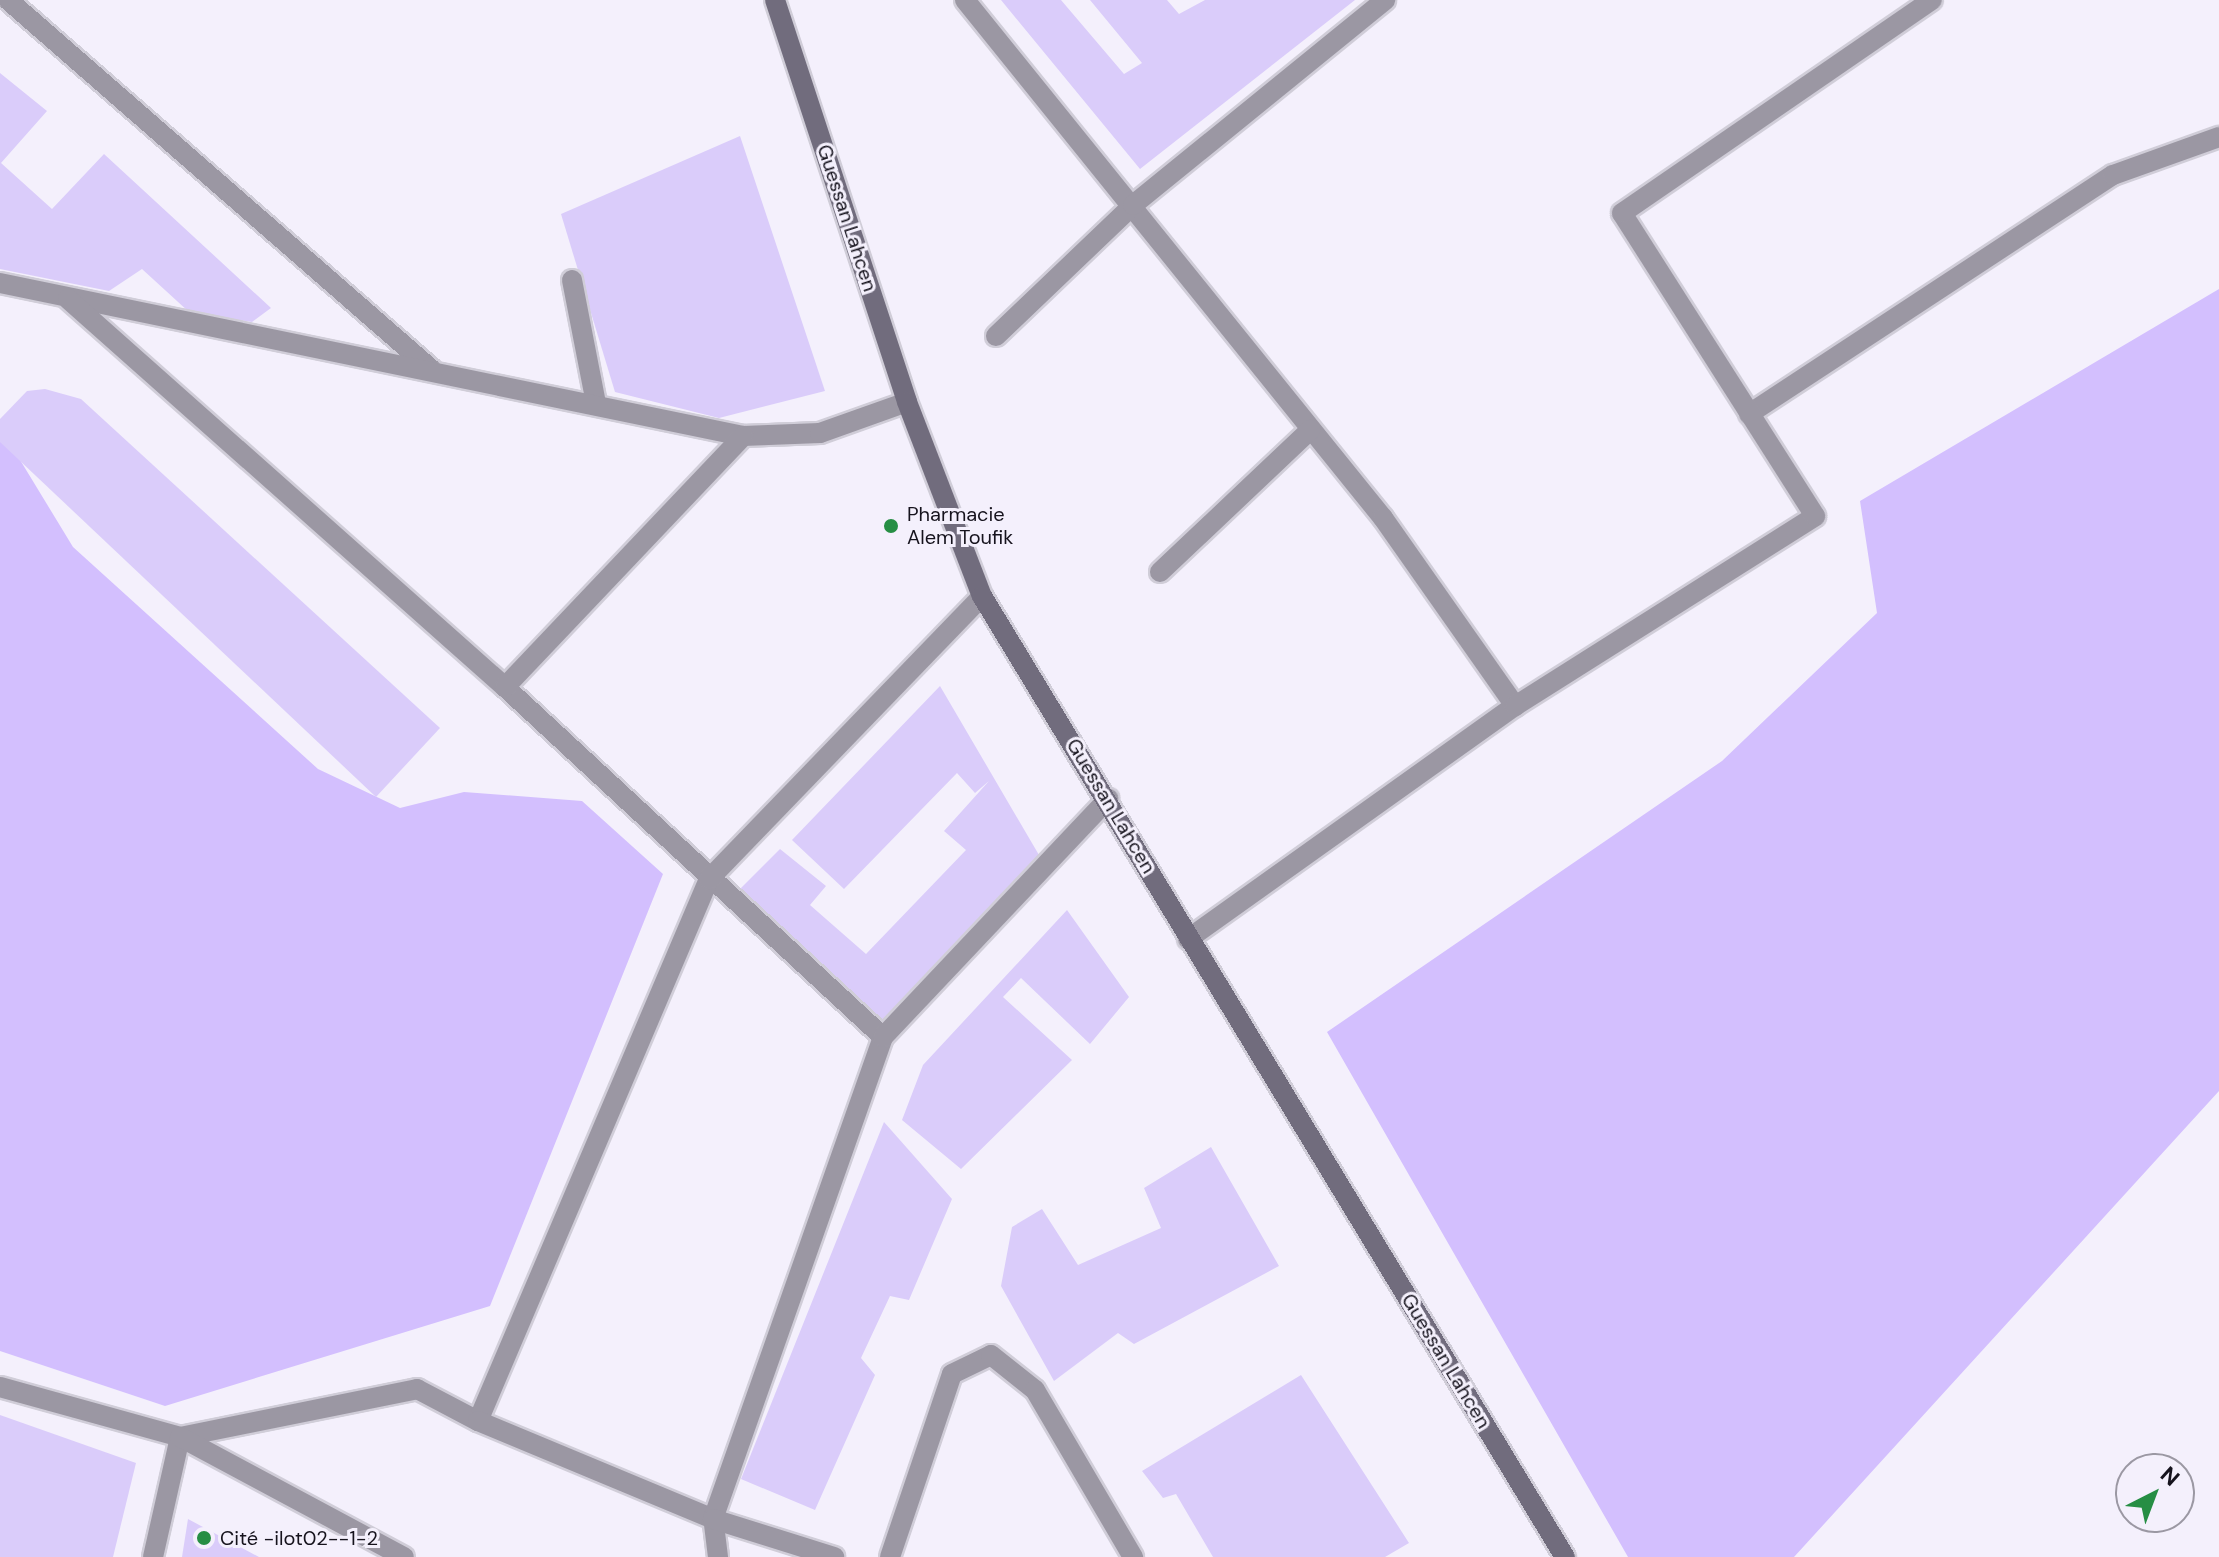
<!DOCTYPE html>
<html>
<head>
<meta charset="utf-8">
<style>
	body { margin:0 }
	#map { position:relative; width:2219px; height:1557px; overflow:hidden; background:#f4f0fc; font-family:"DM Sans",sans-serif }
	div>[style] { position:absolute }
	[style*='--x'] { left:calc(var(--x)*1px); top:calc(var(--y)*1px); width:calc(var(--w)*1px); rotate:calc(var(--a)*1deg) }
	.green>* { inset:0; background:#d3bffe }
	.building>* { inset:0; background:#daccfa }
	.roads { filter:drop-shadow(2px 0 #d0cdd8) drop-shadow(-2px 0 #d0cdd8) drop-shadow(0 2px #d0cdd8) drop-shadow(0 -2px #d0cdd8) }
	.minor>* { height:20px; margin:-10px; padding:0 10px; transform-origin:10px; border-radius:10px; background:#9b97a3 }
	.secondary>* { height:20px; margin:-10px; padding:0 10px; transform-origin:10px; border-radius:10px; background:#716c7d }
	.dots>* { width:22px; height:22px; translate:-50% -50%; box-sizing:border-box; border:4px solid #f4f0fc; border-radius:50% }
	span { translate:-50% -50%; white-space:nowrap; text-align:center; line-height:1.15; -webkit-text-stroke:6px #f4f0fc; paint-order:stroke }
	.street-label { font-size:20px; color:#16131d }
	.poi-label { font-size:20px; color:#16131d }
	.left { translate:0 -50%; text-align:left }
	.north { position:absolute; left:2115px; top:1453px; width:80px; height:80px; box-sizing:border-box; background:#f4f0fc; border:2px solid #9b98a3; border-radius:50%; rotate:42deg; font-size:22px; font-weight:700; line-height:32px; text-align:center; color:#16131d }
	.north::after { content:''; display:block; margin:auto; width:28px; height:36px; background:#268e44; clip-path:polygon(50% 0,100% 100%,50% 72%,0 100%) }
</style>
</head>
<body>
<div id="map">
	<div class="green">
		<i style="clip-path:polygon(2219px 289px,2219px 1091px,1794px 1557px,1628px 1557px,1327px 1032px,1722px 761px,1877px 613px,1860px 501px)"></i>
		<i style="clip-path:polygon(0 427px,73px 547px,318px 769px,400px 808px,464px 792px,582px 801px,663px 874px,490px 1306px,165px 1406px,0 1351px)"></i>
	</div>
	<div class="building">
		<i style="clip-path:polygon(1001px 0,1061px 0,1124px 74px,1142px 63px,1090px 0,1167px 0,1179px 14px,1205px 0,1355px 0,1140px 169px)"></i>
		<i style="clip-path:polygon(0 73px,47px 111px,1px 163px,52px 209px,104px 154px,271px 308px,252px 322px,189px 312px,142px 269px,109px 291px,0 269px)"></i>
		<i style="clip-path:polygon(740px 136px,825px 391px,719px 418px,615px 392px,561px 214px)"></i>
		<i style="clip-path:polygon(45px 389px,81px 399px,440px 728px,376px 797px,0 442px,0 419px,27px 391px)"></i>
		<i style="clip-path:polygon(940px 686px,1039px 855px,892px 1028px,736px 893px,780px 849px,826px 886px,810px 905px,866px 954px,966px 850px,944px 831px,989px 781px,975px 793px,957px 773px,844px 889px,792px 840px)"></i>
		<i style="clip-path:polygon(1067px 910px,1129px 997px,1090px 1044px,1021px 978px,1003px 997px,1072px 1060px,961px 1169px,902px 1120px,923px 1065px)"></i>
		<i style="clip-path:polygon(884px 1122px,952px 1199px,909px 1300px,890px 1296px,861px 1358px,875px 1375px,815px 1510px,741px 1479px)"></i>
		<i style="clip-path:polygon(1211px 1147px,1279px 1266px,1134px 1344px,1118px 1333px,1054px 1381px,1001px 1286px,1012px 1227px,1042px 1209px,1078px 1265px,1161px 1228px,1144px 1188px)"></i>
		<i style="clip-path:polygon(1301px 1375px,1409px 1543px,1385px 1557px,1213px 1557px,1176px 1494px,1163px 1498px,1142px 1471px)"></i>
		<i style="clip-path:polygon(0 1415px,136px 1463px,113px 1557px,0 1557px)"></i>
		<i style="clip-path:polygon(188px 1519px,259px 1557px,182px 1557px)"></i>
	</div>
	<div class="roads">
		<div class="minor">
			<i style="--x:8;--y:0;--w:561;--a:41.1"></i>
			<i style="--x:965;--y:0;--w:666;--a:51.1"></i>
			<i style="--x:1383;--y:518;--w:230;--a:54.9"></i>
			<i style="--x:572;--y:280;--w:125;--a:79"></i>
			<i style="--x:0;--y:283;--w:759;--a:11.64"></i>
			<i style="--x:743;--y:436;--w:77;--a:-2.2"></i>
			<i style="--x:820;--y:433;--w:92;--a:-19.6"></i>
			<i style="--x:68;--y:299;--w:584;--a:41.6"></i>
			<i style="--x:505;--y:687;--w:515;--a:42.8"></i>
			<i style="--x:996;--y:336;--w:190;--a:-43.7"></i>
			<i style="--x:1133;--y:205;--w:325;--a:-39.1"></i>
			<i style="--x:1749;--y:414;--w:435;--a:-33.3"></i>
			<i style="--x:2113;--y:175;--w:113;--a:-19.7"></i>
			<i style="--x:1160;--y:572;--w:207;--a:-43.4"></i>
			<i style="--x:505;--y:687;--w:346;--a:-46.5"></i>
			<i style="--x:1188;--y:939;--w:402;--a:-35.5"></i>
			<i style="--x:1515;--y:706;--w:355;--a:-32.3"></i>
			<i style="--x:1815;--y:516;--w:359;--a:-122.5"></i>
			<i style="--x:1622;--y:213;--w:376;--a:-34.5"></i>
			<i style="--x:0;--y:1387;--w:187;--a:15.5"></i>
			<i style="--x:180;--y:1437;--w:242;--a:-11.4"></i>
			<i style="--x:417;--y:1389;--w:69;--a:27.7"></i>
			<i style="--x:478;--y:1421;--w:589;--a:-66.92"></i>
			<i style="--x:709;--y:879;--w:393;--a:-46"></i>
			<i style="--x:478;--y:1421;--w:255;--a:22.6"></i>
			<i style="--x:713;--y:1519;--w:511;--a:-70.57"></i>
			<i style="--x:883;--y:1037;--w:328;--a:-46.6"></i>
			<i style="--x:153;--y:1557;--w:123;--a:-77.3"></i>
			<i style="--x:180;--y:1437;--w:254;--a:28.2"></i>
			<i style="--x:718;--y:1557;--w:38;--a:-97"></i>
			<i style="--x:713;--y:1519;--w:127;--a:17.4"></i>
			<i style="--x:890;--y:1557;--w:193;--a:-71.3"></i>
			<i style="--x:952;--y:1374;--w:43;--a:-26"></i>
			<i style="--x:991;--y:1355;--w:56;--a:38.5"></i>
			<i style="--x:1035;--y:1390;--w:194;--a:59.6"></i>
		</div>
		<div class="secondary">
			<i style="--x:775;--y:0;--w:423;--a:71.8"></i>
			<i style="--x:907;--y:402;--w:208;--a:68.9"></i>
			<i style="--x:982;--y:596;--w:1124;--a:58.76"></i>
		</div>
	</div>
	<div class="dots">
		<i style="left:891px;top:526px;background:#268e44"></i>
		<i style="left:204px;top:1538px;background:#268e44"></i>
	</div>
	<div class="street-label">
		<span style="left:847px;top:218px;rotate:72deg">Guessan Lahcen</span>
		<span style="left:1111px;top:806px;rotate:59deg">Guessan Lahcen</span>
		<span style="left:1446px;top:1361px;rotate:59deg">Guessan Lahcen</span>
	</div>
	<div class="poi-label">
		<span class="left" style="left:907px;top:526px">Pharmacie<br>Alem Toufik</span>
		<span class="left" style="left:220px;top:1538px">Cité -ilot02--1-2</span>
	</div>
	<div class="north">N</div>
</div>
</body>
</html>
